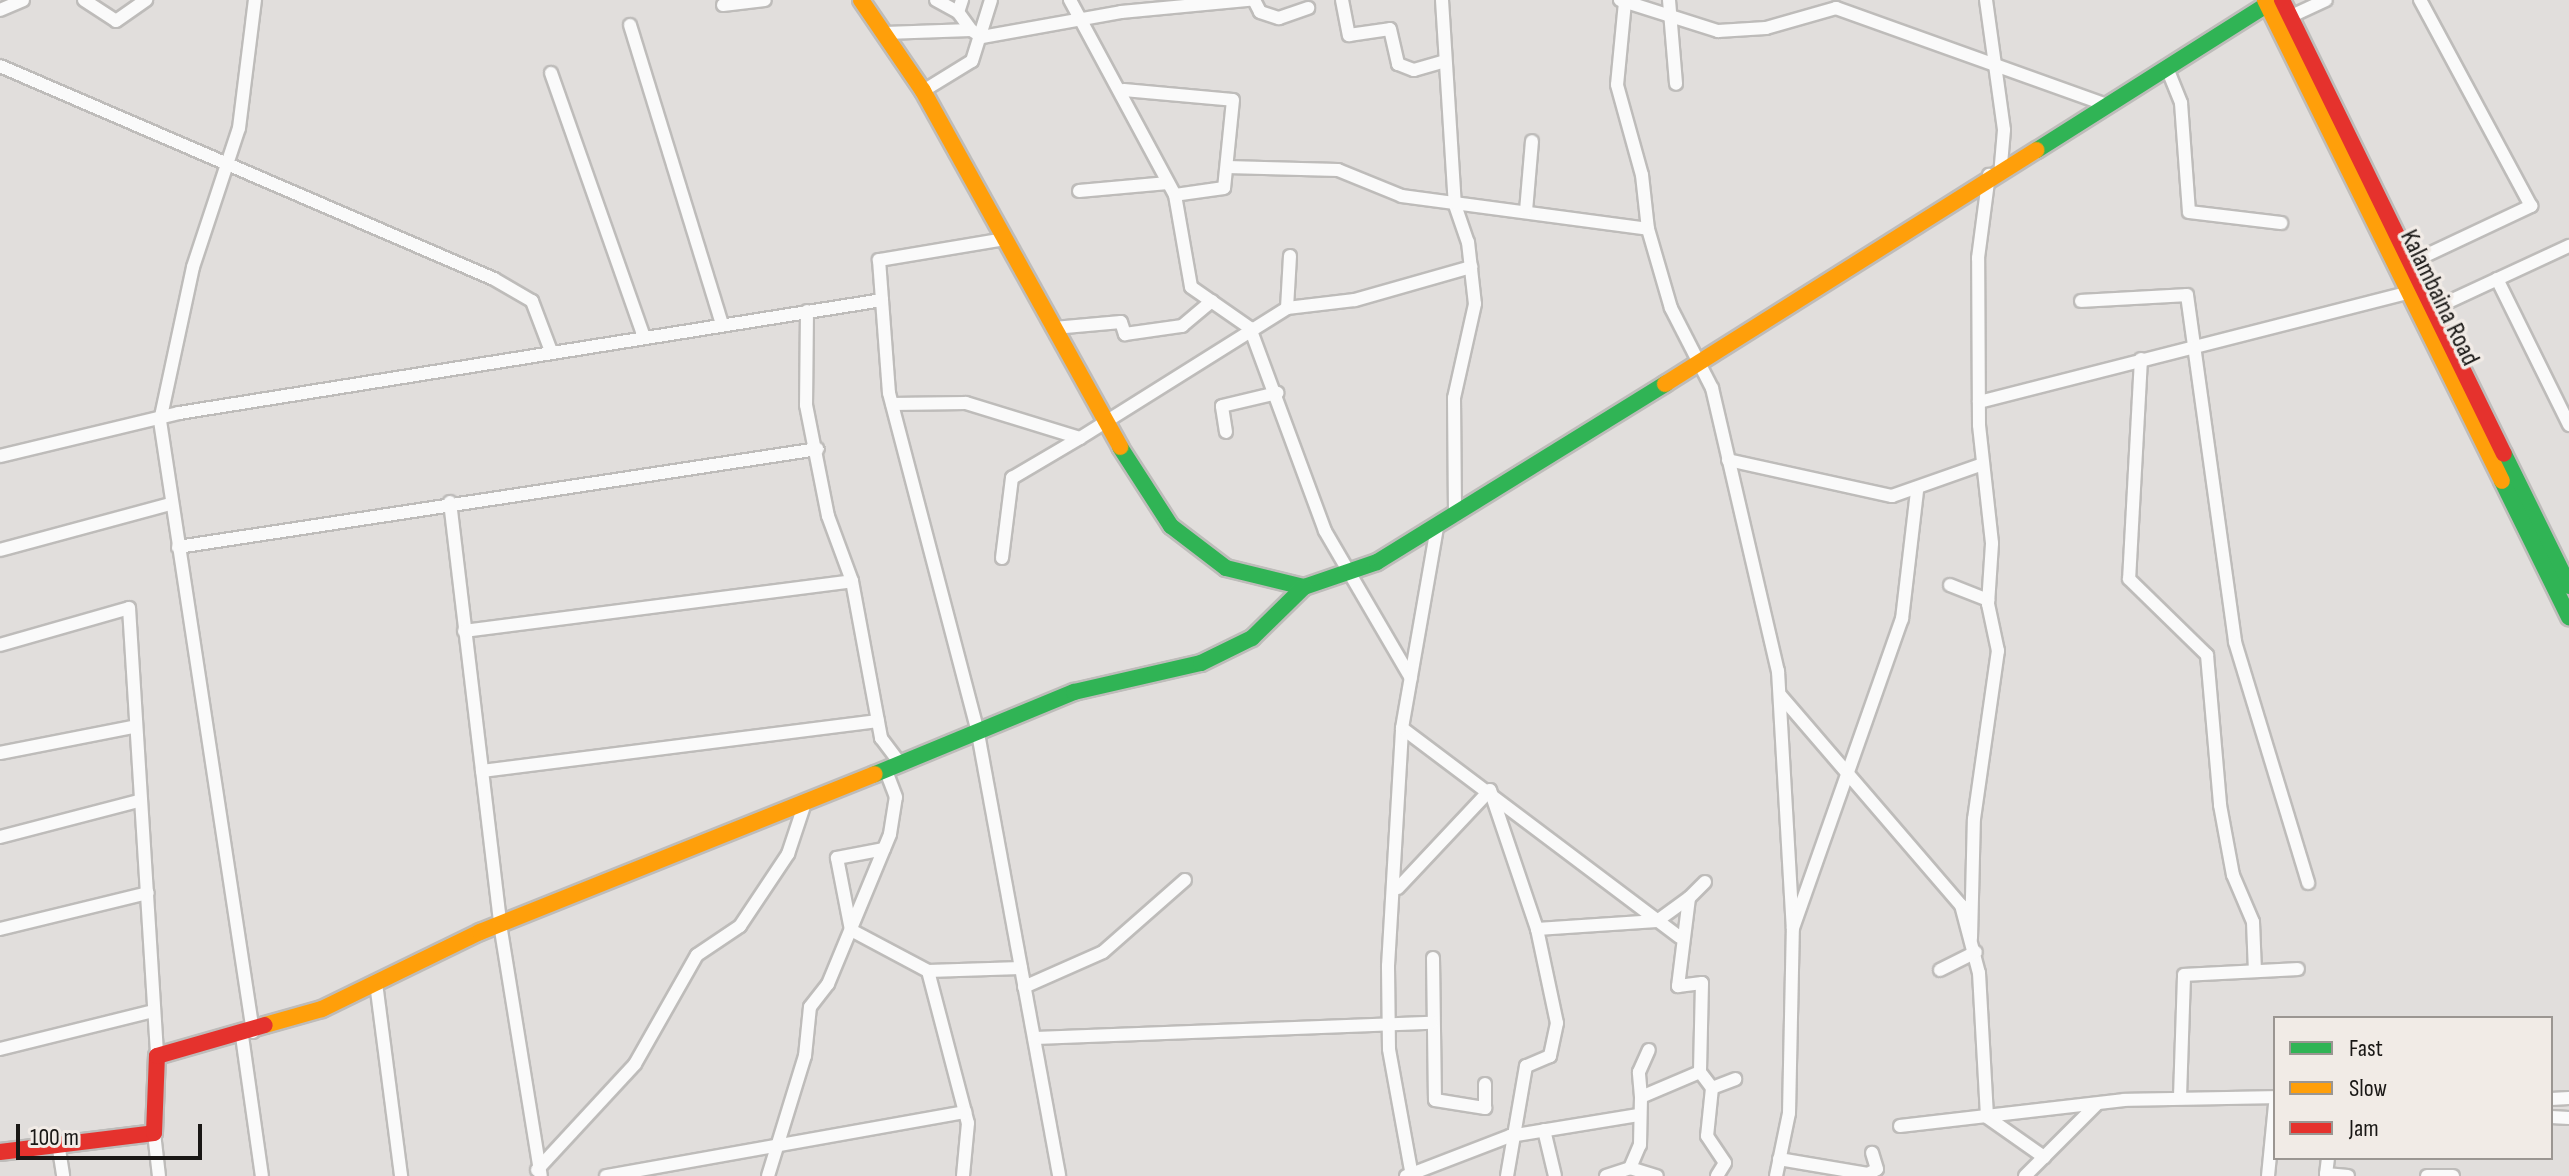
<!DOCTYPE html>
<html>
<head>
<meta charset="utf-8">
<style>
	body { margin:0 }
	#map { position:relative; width:2569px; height:1176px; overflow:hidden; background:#e1dedc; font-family:"Sofia Sans Condensed",sans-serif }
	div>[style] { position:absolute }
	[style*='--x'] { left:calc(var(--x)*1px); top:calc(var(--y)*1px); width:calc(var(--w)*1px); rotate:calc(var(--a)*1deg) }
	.roads { filter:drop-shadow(2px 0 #bebcba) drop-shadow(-2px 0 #bebcba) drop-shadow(0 2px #bebcba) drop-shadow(0 -2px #bebcba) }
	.street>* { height:12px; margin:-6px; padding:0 6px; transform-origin:6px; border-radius:6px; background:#fafafa }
	.fast>* { height:16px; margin:-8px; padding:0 8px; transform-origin:8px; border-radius:8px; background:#30b455 }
	.slow>* { height:16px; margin:-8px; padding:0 8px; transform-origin:8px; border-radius:8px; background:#ff9f0a }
	.jam>* { height:16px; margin:-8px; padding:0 8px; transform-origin:8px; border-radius:8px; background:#e5322d }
	span { translate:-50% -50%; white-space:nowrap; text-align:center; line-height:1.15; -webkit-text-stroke:7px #f1ebe6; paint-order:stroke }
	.street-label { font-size:26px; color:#191715 }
	.legend { position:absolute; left:2273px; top:1016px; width:280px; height:144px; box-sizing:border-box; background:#f1ebe6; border:2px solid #9b9692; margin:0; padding:10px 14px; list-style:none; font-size:24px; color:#191715 }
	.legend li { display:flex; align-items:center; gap:16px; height:40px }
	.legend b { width:40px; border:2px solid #9b9692 }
	.scale { position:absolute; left:16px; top:1124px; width:186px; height:36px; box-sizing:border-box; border:4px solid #191715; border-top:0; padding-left:10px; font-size:24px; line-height:28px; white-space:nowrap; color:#191715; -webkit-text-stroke:6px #f1ebe6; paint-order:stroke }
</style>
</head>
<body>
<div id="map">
	<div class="roads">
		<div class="street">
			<i style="--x:84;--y:0;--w:38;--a:33"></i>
			<i style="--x:116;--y:21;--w:37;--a:-35"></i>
			<i style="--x:936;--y:0;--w:25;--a:29"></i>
			<i style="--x:962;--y:0;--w:13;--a:108"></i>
			<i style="--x:958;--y:12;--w:22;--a:54"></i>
			<i style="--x:1070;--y:0;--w:221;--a:61.7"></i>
			<i style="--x:1175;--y:195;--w:93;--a:80.1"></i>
			<i style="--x:1191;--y:287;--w:72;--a:34.8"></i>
			<i style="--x:1250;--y:328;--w:216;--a:69.7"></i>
			<i style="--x:1325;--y:531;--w:170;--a:59.7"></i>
			<i style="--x:1254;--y:0;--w:13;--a:63"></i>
			<i style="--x:1260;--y:12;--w:20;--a:18"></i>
			<i style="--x:1279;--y:18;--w:31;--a:-19"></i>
			<i style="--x:1342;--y:0;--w:36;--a:79"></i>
			<i style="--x:1349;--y:35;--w:41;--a:-8.3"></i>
			<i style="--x:1390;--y:29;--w:36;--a:77"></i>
			<i style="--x:1398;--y:64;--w:17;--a:21"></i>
			<i style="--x:1414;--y:70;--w:29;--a:-16"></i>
			<i style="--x:1442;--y:0;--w:205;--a:86.4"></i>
			<i style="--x:1455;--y:205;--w:39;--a:71"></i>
			<i style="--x:1468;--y:242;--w:62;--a:83.6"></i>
			<i style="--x:1475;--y:304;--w:96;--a:102.6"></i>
			<i style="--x:1454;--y:398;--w:118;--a:89.5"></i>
			<i style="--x:1620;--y:0;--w:103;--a:17.6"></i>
			<i style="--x:1718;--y:31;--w:48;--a:-3.6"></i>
			<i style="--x:1766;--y:28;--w:73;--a:-15.9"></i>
			<i style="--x:1836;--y:8;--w:288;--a:19.7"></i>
			<i style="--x:1669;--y:0;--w:84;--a:85.2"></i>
			<i style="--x:1986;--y:0;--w:131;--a:82.1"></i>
			<i style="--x:2004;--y:130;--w:37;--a:95"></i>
			<i style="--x:1625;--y:2;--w:83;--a:95.5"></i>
			<i style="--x:1617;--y:85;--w:93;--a:74.5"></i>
			<i style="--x:1642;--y:175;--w:54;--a:83.7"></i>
			<i style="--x:1648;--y:229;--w:82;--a:73.8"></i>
			<i style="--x:1671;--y:308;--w:90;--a:62.9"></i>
			<i style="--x:1712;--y:388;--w:291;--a:76.9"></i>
			<i style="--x:1778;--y:671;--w:257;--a:86.7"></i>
			<i style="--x:723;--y:5;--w:42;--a:-6.8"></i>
			<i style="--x:0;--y:10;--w:25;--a:-23"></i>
			<i style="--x:2285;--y:19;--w:45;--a:-24.9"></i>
			<i style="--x:630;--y:25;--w:313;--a:72.9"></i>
			<i style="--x:885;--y:33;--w:86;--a:-2"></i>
			<i style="--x:971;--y:30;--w:13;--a:32"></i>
			<i style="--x:982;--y:37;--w:141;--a:-10.2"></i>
			<i style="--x:1121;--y:12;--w:129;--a:-5.4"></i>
			<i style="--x:0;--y:66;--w:538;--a:23.32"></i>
			<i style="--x:494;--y:279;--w:44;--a:30.1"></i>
			<i style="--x:532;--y:301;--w:53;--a:69.2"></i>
			<i style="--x:2167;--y:68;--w:38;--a:68"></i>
			<i style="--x:2181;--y:103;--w:109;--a:85.8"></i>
			<i style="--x:2189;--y:212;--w:93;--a:6.8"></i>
			<i style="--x:551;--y:73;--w:280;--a:70.6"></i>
			<i style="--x:1124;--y:90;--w:109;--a:5.2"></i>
			<i style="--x:1233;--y:100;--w:88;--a:95.8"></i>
			<i style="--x:1224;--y:188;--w:49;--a:171.9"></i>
			<i style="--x:923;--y:91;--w:57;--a:-31.5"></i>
			<i style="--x:972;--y:61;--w:64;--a:-72.7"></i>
			<i style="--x:1227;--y:167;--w:111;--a:1.5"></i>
			<i style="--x:1338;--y:170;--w:69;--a:22.1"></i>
			<i style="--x:1402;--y:196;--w:248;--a:7.6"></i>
			<i style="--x:1079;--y:191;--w:89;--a:-5.1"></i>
			<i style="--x:1526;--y:211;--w:70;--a:-85.1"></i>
			<i style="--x:1005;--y:239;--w:128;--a:170.5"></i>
			<i style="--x:879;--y:260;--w:133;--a:85.7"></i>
			<i style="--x:889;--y:393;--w:346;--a:75.3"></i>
			<i style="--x:977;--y:728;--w:455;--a:79.6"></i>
			<i style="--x:2412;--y:262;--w:132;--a:-25.2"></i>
			<i style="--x:2531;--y:206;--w:234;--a:-118.3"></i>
			<i style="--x:2497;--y:279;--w:163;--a:63.7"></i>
			<i style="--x:2081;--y:301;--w:106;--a:-3.2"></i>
			<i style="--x:2187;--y:295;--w:350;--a:82.1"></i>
			<i style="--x:2235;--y:642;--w:252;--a:73.1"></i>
			<i style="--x:1287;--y:308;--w:52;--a:-86.7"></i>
			<i style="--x:2433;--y:309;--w:150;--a:-24.9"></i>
			<i style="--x:807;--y:311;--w:94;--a:90.6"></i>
			<i style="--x:806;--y:405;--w:113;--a:78.8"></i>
			<i style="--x:828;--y:516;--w:69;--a:69.7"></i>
			<i style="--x:852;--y:581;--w:160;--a:79.5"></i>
			<i style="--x:881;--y:738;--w:31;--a:53"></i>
			<i style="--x:1054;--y:328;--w:67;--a:-5.1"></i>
			<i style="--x:1121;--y:322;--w:13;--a:72"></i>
			<i style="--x:1125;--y:334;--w:58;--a:-8"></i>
			<i style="--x:1182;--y:326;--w:39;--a:-40"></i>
			<i style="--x:2141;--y:359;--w:220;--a:93.1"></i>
			<i style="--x:2129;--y:579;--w:109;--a:44.3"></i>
			<i style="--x:2207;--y:655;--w:151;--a:85"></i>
			<i style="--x:2220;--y:805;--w:71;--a:79.5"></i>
			<i style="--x:2233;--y:875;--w:51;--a:66.9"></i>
			<i style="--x:2253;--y:922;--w:49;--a:87.7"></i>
			<i style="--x:1979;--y:402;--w:444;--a:-14.3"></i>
			<i style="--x:892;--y:404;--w:74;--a:-0.8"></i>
			<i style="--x:966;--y:403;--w:119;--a:17.1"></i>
			<i style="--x:1080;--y:438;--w:244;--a:-32.1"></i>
			<i style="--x:1287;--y:308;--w:68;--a:-6.7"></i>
			<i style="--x:1355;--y:300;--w:121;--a:-15.9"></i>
			<i style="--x:1226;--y:432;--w:26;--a:-99"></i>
			<i style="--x:1222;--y:406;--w:57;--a:-13.3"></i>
			<i style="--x:0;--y:456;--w:184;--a:-13.5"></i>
			<i style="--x:179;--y:413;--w:712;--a:-9.13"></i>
			<i style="--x:1728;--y:460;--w:168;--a:12.4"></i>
			<i style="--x:1892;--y:496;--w:96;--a:-19.4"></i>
			<i style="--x:450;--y:502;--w:425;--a:83.2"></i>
			<i style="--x:500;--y:924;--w:255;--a:80.8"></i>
			<i style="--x:178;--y:547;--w:647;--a:-8.71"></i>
			<i style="--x:0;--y:550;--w:177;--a:-15.1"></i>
			<i style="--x:1002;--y:558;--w:81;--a:-82.9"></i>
			<i style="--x:1012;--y:478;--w:79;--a:-30.5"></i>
			<i style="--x:1950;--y:585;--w:41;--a:21.5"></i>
			<i style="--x:464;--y:631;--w:391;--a:-7.3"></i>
			<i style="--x:0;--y:645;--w:134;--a:-16"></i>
			<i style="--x:129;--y:608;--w:449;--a:86.4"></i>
			<i style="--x:1781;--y:696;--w:276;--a:49.3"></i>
			<i style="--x:1961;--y:905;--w:70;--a:75.2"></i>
			<i style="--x:1979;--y:973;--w:144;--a:86.8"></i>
			<i style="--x:1987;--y:1117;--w:70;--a:35.1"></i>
			<i style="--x:1402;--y:728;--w:347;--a:37"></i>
			<i style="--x:0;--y:753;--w:135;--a:-11.1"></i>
			<i style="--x:482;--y:771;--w:399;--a:-7.2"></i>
			<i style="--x:1490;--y:790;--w:147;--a:71.3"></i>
			<i style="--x:1537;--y:929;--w:96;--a:78"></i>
			<i style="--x:1557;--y:1023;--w:34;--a:102"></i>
			<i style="--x:1550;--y:1056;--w:26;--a:157"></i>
			<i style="--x:1526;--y:1066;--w:112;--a:99.8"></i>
			<i style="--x:0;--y:837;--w:143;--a:-14.6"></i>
			<i style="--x:884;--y:849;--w:48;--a:169.2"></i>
			<i style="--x:837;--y:858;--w:73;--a:79"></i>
			<i style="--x:851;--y:930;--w:87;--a:28"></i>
			<i style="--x:928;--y:971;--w:157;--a:75.3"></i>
			<i style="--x:968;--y:1123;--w:53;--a:95.4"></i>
			<i style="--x:1705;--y:882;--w:23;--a:135"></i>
			<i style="--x:1689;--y:898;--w:89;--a:97.1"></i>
			<i style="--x:1678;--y:986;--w:24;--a:-7"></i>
			<i style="--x:1702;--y:983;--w:89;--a:91.3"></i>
			<i style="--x:1700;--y:1072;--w:20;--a:53"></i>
			<i style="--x:1712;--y:1088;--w:48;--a:95.9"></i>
			<i style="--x:1707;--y:1136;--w:32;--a:56"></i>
			<i style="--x:1725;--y:1163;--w:15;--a:122"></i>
			<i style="--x:1398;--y:888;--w:134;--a:-46.8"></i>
			<i style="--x:0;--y:929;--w:152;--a:-13.7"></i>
			<i style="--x:1537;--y:929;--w:120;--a:-3.8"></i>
			<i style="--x:1657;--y:921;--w:39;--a:-36"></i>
			<i style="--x:1971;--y:938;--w:119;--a:-88.6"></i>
			<i style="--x:1974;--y:819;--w:170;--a:-81.9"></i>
			<i style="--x:1998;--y:651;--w:48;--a:-102"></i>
			<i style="--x:1988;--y:604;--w:61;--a:-86.2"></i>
			<i style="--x:1992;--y:543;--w:119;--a:-96.3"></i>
			<i style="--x:1979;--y:425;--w:167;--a:-90.3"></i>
			<i style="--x:1978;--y:258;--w:84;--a:-82.5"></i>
			<i style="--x:1433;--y:958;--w:142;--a:89.2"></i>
			<i style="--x:1435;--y:1100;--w:51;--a:9.1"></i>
			<i style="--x:1485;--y:1108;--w:24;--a:-90"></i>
			<i style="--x:1940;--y:970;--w:40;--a:-26.6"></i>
			<i style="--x:928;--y:971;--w:93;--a:-1.8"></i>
			<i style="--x:376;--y:983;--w:195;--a:82.6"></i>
			<i style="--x:1024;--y:987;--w:86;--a:-23.9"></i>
			<i style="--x:1103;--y:952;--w:109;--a:-41.3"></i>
			<i style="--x:253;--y:1032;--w:618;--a:-98.65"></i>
			<i style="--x:160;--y:421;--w:157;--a:-77.9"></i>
			<i style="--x:193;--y:267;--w:146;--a:-71.7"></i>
			<i style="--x:239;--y:128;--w:129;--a:-82.9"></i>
			<i style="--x:242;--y:1036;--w:141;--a:81.9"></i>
			<i style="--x:1035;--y:1038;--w:397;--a:-2.2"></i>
			<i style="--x:0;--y:1049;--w:158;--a:-13.9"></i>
			<i style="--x:1712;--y:1088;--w:25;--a:-21"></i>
			<i style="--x:1641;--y:1097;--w:25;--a:-95"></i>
			<i style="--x:1639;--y:1072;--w:24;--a:-66"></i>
			<i style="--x:2180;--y:1097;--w:122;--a:-88.1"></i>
			<i style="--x:2184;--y:975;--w:114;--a:-3"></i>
			<i style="--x:2551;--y:1099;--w:18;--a:-3"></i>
			<i style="--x:2551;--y:1117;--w:18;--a:3"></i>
			<i style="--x:1900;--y:1126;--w:226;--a:-6.6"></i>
			<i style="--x:2124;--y:1100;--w:151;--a:-1.1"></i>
			<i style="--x:1544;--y:1130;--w:47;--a:76.6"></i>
			<i style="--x:154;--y:1133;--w:43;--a:83.4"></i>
			<i style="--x:58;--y:1143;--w:33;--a:81"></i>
			<i style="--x:2328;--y:1158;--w:16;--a:97"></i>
			<i style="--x:2326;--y:1174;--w:22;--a:5"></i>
			<i style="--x:1779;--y:1159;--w:90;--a:9.6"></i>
			<i style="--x:1868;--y:1174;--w:10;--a:-29"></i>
			<i style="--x:1877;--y:1169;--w:17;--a:-107"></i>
			<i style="--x:1630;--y:1168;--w:25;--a:-67"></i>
			<i style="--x:1640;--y:1145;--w:48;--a:-88.8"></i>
			<i style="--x:1641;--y:1097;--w:64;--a:-23"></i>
			<i style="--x:537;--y:1170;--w:144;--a:-47.2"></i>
			<i style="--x:635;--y:1064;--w:125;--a:-60.4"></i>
			<i style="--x:697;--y:955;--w:52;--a:-34"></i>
			<i style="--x:740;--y:926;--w:87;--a:-56.3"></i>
			<i style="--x:788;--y:854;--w:54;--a:-71.6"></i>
			<i style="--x:606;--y:1176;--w:365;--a:-10.1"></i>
			<i style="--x:768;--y:1176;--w:126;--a:-72.9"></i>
			<i style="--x:805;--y:1056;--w:49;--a:-84.2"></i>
			<i style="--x:810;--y:1007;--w:29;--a:-52"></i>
			<i style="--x:828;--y:984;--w:162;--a:-67.5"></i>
			<i style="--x:890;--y:834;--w:37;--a:-81"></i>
			<i style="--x:896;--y:797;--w:30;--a:-111"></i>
			<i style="--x:1406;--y:1176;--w:111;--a:-21"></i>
			<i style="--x:1510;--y:1136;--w:130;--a:-9.3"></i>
			<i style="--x:1412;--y:1176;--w:129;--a:-100.3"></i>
			<i style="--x:1389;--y:1049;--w:83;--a:-90.7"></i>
			<i style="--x:1388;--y:966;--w:238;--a:-86.6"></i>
			<i style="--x:1402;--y:728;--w:203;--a:-80.1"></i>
			<i style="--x:1606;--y:1176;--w:25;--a:-18"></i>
			<i style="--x:1630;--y:1168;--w:28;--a:17"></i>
			<i style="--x:1776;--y:1176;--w:64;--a:-78.3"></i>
			<i style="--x:1789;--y:1113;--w:185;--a:-88.8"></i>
			<i style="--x:1793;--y:928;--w:328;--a:-70.6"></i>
			<i style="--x:1902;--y:619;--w:129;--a:-83.3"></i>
			<i style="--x:2025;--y:1176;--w:100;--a:-45"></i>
			<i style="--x:2268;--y:1176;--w:72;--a:-84.4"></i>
			<i style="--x:2427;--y:1176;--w:26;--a:0"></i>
		</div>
		<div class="fast">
			<i style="--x:2037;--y:150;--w:280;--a:-32.3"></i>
			<i style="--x:1120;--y:447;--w:94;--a:57.2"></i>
			<i style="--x:1171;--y:526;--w:69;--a:37.4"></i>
			<i style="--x:1226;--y:568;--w:80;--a:13.7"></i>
			<i style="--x:1304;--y:587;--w:77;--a:-18.9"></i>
			<i style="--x:1377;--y:562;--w:339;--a:-31.7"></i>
			<i style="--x:2504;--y:454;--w:147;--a:63.8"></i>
			<i style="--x:2502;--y:481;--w:152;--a:63.8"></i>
			<i style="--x:875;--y:774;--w:215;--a:-22.4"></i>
			<i style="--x:1074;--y:692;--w:130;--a:-12.9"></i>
			<i style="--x:1201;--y:663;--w:57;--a:-26.1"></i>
			<i style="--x:1252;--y:638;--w:73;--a:-44.4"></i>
		</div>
		<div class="slow">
			<i style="--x:861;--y:0;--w:110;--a:55.7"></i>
			<i style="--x:923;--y:91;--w:407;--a:61"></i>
			<i style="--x:2265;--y:0;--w:536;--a:63.77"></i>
			<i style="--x:1665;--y:384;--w:439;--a:-32.2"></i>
			<i style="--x:265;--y:1025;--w:59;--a:-15.7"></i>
			<i style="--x:322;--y:1009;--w:176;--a:-26"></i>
			<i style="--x:480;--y:932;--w:425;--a:-21.8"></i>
		</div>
		<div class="jam">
			<i style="--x:2282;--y:0;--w:505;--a:63.94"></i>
			<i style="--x:0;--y:1152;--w:155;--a:-7"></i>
			<i style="--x:154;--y:1133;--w:77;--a:-87.8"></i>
			<i style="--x:157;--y:1056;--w:112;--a:-16"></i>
		</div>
	</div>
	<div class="street-label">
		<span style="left:2439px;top:298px;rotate:64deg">Kalambaina Road</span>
	</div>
	<ul class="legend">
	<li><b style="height:10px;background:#30b455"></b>Fast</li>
	<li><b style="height:10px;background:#ff9f0a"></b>Slow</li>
	<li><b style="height:10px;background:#e5322d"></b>Jam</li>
	</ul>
	<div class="scale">100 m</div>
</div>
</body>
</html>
